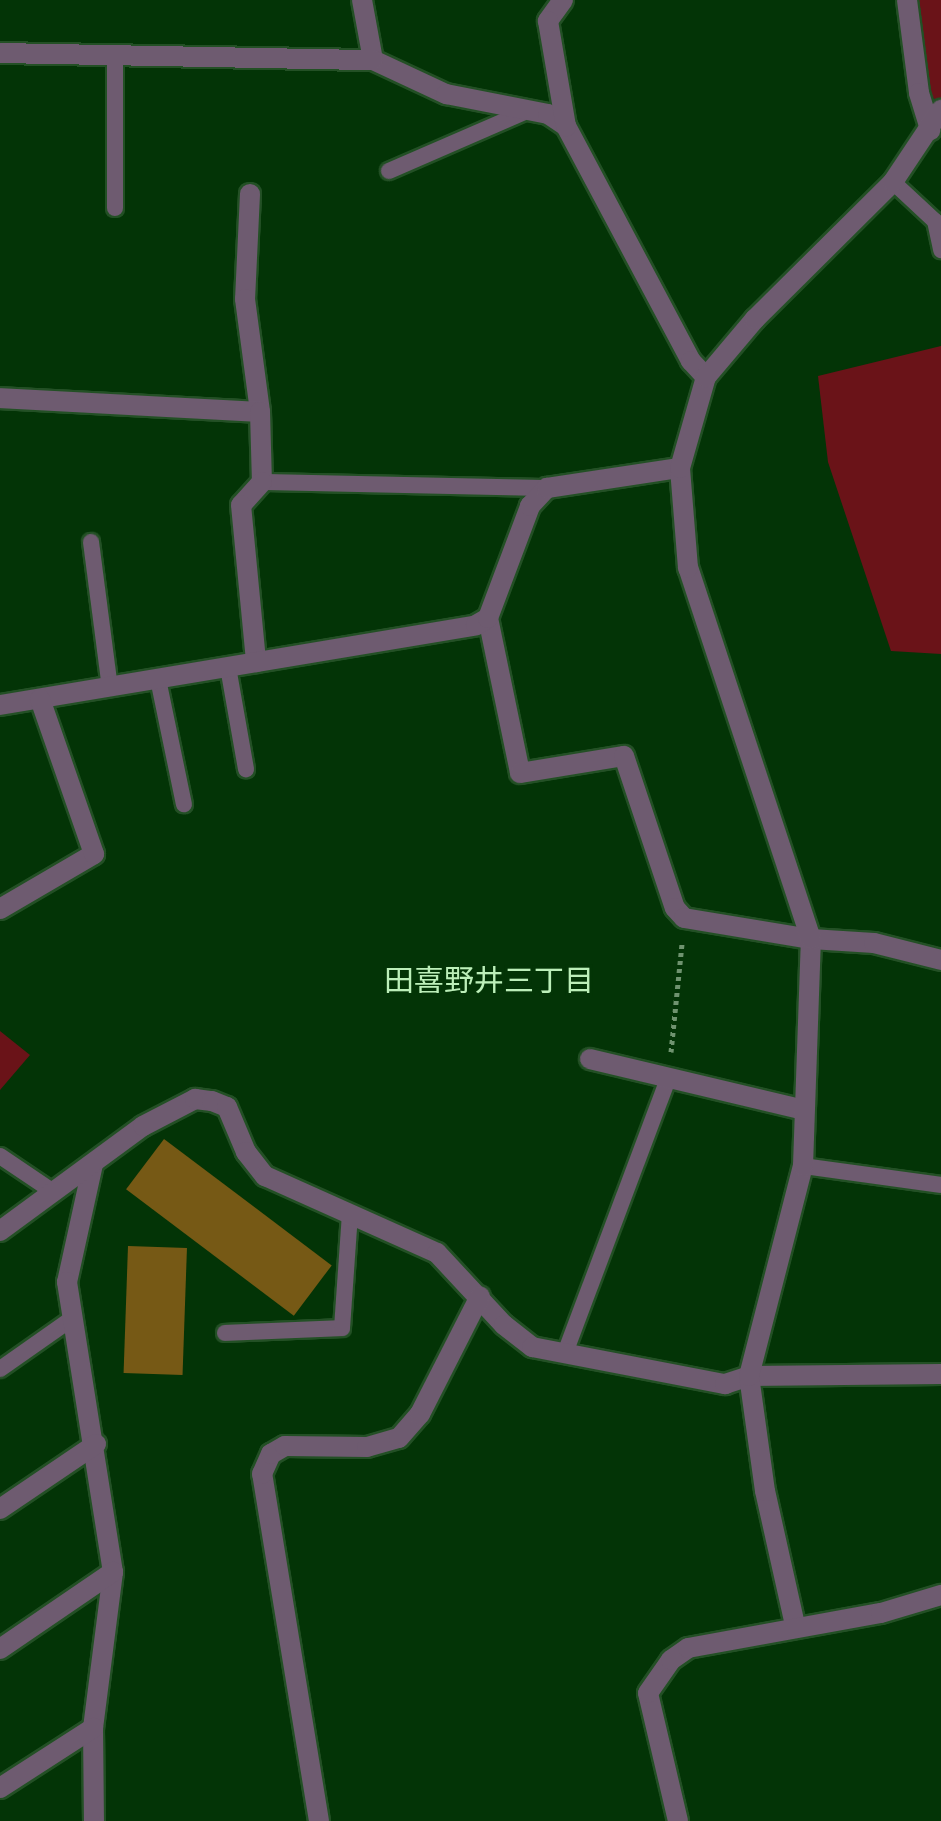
<!DOCTYPE html>
<html>
<head>
<meta charset="utf-8">
<style>
	body { margin:0 }
	#map { position:relative; width:941px; height:1821px; overflow:hidden; background:#033406; font-family:Rubik,"Noto Sans JP",sans-serif }
	div>[style] { position:absolute }
	[style*='--x'] { left:calc(var(--x)*1px); top:calc(var(--y)*1px); width:calc(var(--w)*1px); rotate:calc(var(--a)*1deg) }
	.green>* { inset:0; background:#6a1318 }
	.building>* { inset:0; background:#765915; transform-origin:0 0 }
	.path>* { height:5px; margin-top:-2.5px; transform-origin:0; background:repeating-linear-gradient(90deg,#6f936f 0 4px,transparent 0 8px) }
	.roads { filter:drop-shadow(2px 0 #235025) drop-shadow(-2px 0 #235025) drop-shadow(0 2px #235025) drop-shadow(0 -2px #235025) }
	.service>* { height:16px; margin:-8px; padding:0 8px; transform-origin:8px; border-radius:8px; background:#6e5b70 }
	.minor>* { height:20px; margin:-10px; padding:0 10px; transform-origin:10px; border-radius:10px; background:#6e5b70 }
	span { translate:-50% -50%; white-space:nowrap; text-align:center; line-height:1.15; -webkit-text-stroke:6px #033406; paint-order:stroke }
	.neighbourhood-label { font-size:30px; color:#bcefb9 }
</style>
</head>
<body>
<div id="map">
	<div class="green">
		<i style="clip-path:polygon(915px 0,941px 0,941px 106px,925px 89px)"></i>
		<i style="clip-path:polygon(941px 346px,941px 654px,891px 651px,828px 462px,818px 376px)"></i>
		<i style="clip-path:polygon(0 1031px,30px 1055px,0 1090px)"></i>
	</div>
	<div class="building">
		<i style="left:164px;top:1139px;width:210px;height:63px;rotate:37deg"></i>
		<i style="left:128px;top:1246px;width:59px;height:127px;rotate:2deg"></i>
	</div>
	<div class="path">
		<i style="--x:671;--y:1052;--w:110;--a:-84.2"></i>
	</div>
	<div class="roads">
		<div class="service">
			<i style="--x:389;--y:171;--w:150;--a:-23.5"></i>
			<i style="--x:893;--y:182;--w:57;--a:42.9"></i>
			<i style="--x:935;--y:221;--w:30;--a:78"></i>
			<i style="--x:115;--y:208;--w:153;--a:-90"></i>
			<i style="--x:262;--y:482;--w:285;--a:1.2"></i>
			<i style="--x:91;--y:542;--w:147;--a:82.6"></i>
			<i style="--x:228;--y:667;--w:104;--a:80"></i>
			<i style="--x:158;--y:679;--w:128;--a:78.3"></i>
			<i style="--x:0;--y:1156;--w:66;--a:33.9"></i>
			<i style="--x:803;--y:1166;--w:139;--a:7.8"></i>
			<i style="--x:225;--y:1333;--w:117;--a:-2.4"></i>
			<i style="--x:342;--y:1328;--w:113;--a:-86"></i>
			<i style="--x:565;--y:1353;--w:295;--a:-69.4"></i>
			<i style="--x:0;--y:1369;--w:85;--a:-35"></i>
		</div>
		<div class="minor">
			<i style="--x:362;--y:0;--w:61;--a:79.6"></i>
			<i style="--x:373;--y:60;--w:81;--a:25"></i>
			<i style="--x:446;--y:94;--w:104;--a:11.1"></i>
			<i style="--x:548;--y:114;--w:22;--a:34"></i>
			<i style="--x:566;--y:126;--w:266;--a:62"></i>
			<i style="--x:691;--y:361;--w:22;--a:47"></i>
			<i style="--x:563;--y:0;--w:26;--a:126"></i>
			<i style="--x:548;--y:21;--w:107;--a:80.3"></i>
			<i style="--x:907;--y:0;--w:94;--a:82.6"></i>
			<i style="--x:919;--y:93;--w:39;--a:73"></i>
			<i style="--x:0;--y:53;--w:373;--a:1.1"></i>
			<i style="--x:250;--y:194;--w:105;--a:92.7"></i>
			<i style="--x:245;--y:299;--w:114;--a:82.4"></i>
			<i style="--x:0;--y:398;--w:260;--a:3.1"></i>
			<i style="--x:260;--y:412;--w:70;--a:88.4"></i>
			<i style="--x:262;--y:482;--w:31;--a:132"></i>
			<i style="--x:241;--y:505;--w:158;--a:84.5"></i>
			<i style="--x:488;--y:618;--w:158;--a:78.3"></i>
			<i style="--x:520;--y:773;--w:105;--a:-9.3"></i>
			<i style="--x:624;--y:756;--w:160;--a:71.5"></i>
			<i style="--x:675;--y:908;--w:13;--a:48"></i>
			<i style="--x:684;--y:918;--w:129;--a:9.4"></i>
			<i style="--x:811;--y:939;--w:63;--a:3.6"></i>
			<i style="--x:874;--y:943;--w:69;--a:14.2"></i>
			<i style="--x:0;--y:705;--w:483;--a:-9.5"></i>
			<i style="--x:476;--y:625;--w:14;--a:-30"></i>
			<i style="--x:488;--y:618;--w:120;--a:-69.4"></i>
			<i style="--x:530;--y:506;--w:25;--a:-47"></i>
			<i style="--x:547;--y:488;--w:134;--a:-8.6"></i>
			<i style="--x:0;--y:909;--w:109;--a:-30.3"></i>
			<i style="--x:94;--y:854;--w:164;--a:-109.2"></i>
			<i style="--x:590;--y:1059;--w:220;--a:13.4"></i>
			<i style="--x:93;--y:1164;--w:121;--a:102.4"></i>
			<i style="--x:67;--y:1282;--w:294;--a:81"></i>
			<i style="--x:113;--y:1572;--w:157;--a:97.3"></i>
			<i style="--x:93;--y:1728;--w:93;--a:89.4"></i>
			<i style="--x:0;--y:1231;--w:177;--a:-36.3"></i>
			<i style="--x:143;--y:1126;--w:59;--a:-27.4"></i>
			<i style="--x:195;--y:1099;--w:17;--a:7"></i>
			<i style="--x:212;--y:1101;--w:16;--a:22"></i>
			<i style="--x:227;--y:1107;--w:49;--a:67.1"></i>
			<i style="--x:246;--y:1152;--w:31;--a:52"></i>
			<i style="--x:265;--y:1176;--w:188;--a:24.1"></i>
			<i style="--x:437;--y:1253;--w:98;--a:47.1"></i>
			<i style="--x:504;--y:1325;--w:36;--a:38"></i>
			<i style="--x:532;--y:1347;--w:197;--a:10.9"></i>
			<i style="--x:725;--y:1384;--w:25;--a:-18"></i>
			<i style="--x:749;--y:1376;--w:192;--a:-0.6"></i>
			<i style="--x:0;--y:1509;--w:116;--a:-34.1"></i>
			<i style="--x:795;--y:1625;--w:137;--a:-102.6"></i>
			<i style="--x:765;--y:1491;--w:116;--a:-97.9"></i>
			<i style="--x:749;--y:1376;--w:217;--a:-75.6"></i>
			<i style="--x:803;--y:1166;--w:227;--a:-88"></i>
			<i style="--x:811;--y:939;--w:391;--a:-108.3"></i>
			<i style="--x:688;--y:568;--w:100;--a:-94.6"></i>
			<i style="--x:680;--y:468;--w:95;--a:-74.1"></i>
			<i style="--x:706;--y:377;--w:76;--a:-49.8"></i>
			<i style="--x:755;--y:319;--w:194;--a:-44.8"></i>
			<i style="--x:893;--y:182;--w:87;--a:-56.3"></i>
			<i style="--x:0;--y:1649;--w:137;--a:-34.3"></i>
			<i style="--x:0;--y:1788;--w:111;--a:-32.8"></i>
			<i style="--x:319;--y:1821;--w:352;--a:-99.3"></i>
			<i style="--x:262;--y:1474;--w:22;--a:-66"></i>
			<i style="--x:271;--y:1454;--w:16;--a:-30"></i>
			<i style="--x:285;--y:1446;--w:82;--a:0.7"></i>
			<i style="--x:367;--y:1447;--w:33;--a:-16"></i>
			<i style="--x:399;--y:1438;--w:32;--a:-49"></i>
			<i style="--x:420;--y:1414;--w:132;--a:-63"></i>
			<i style="--x:678;--y:1821;--w:131;--a:-103.2"></i>
			<i style="--x:648;--y:1693;--w:40;--a:-55.1"></i>
			<i style="--x:671;--y:1660;--w:21;--a:-35"></i>
			<i style="--x:688;--y:1648;--w:196;--a:-10.3"></i>
			<i style="--x:881;--y:1613;--w:63;--a:-16.7"></i>
		</div>
	</div>
	<div class="neighbourhood-label">
		<span style="left:489px;top:981px">田喜野井三丁目</span>
	</div>
</div>
</body>
</html>
